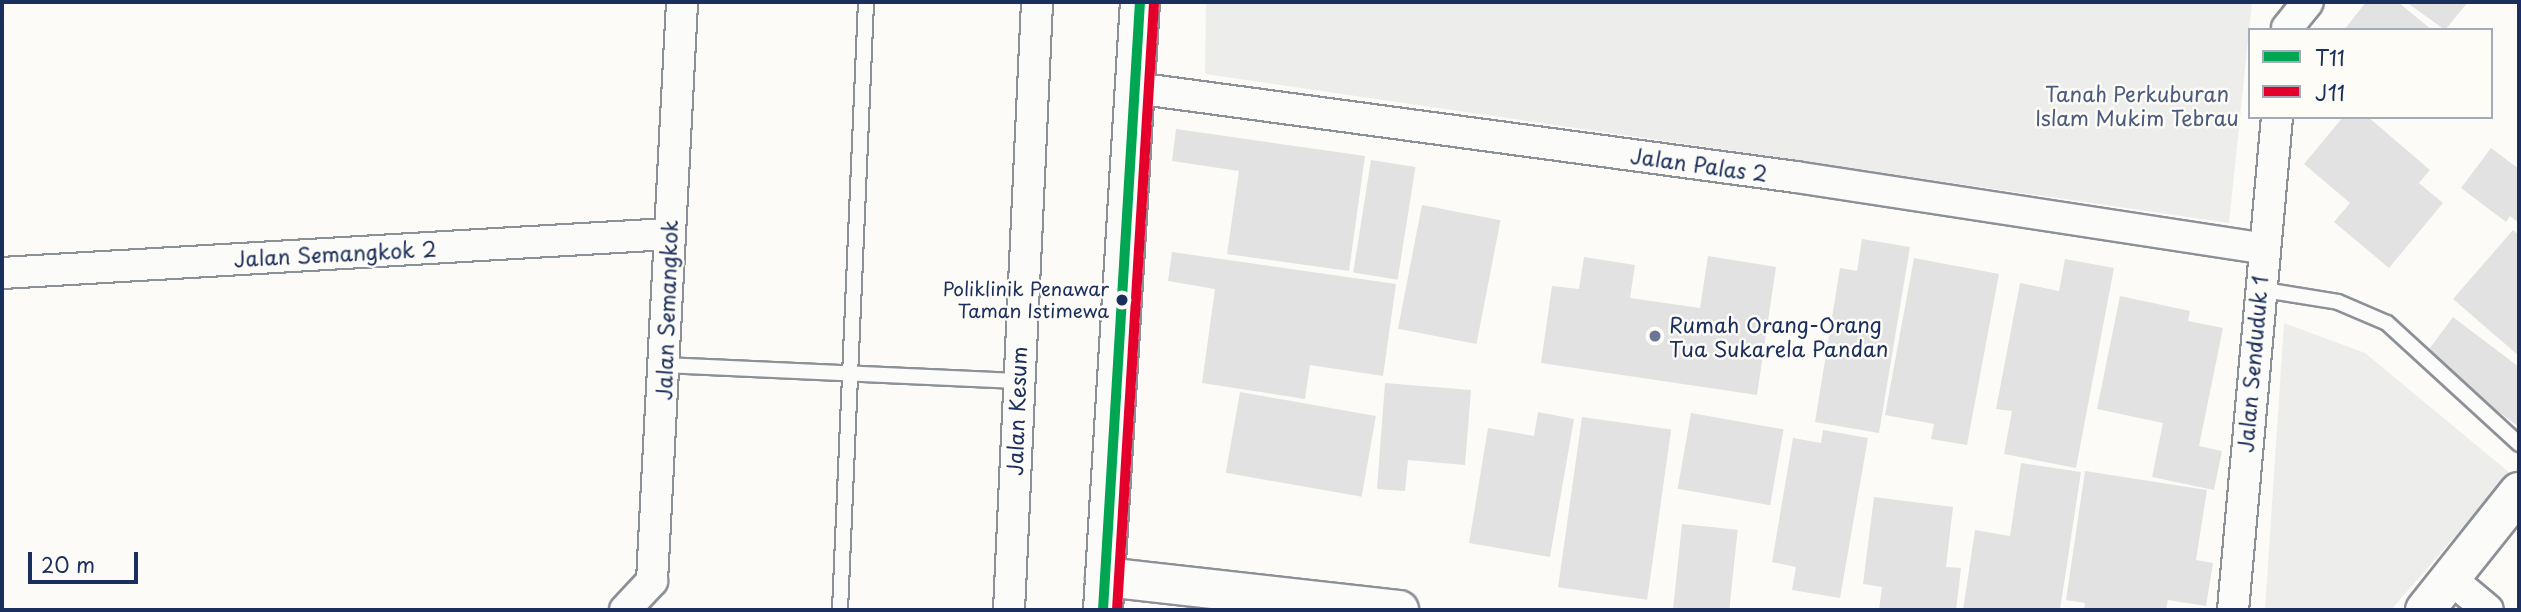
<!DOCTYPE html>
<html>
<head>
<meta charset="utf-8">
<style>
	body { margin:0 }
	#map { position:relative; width:2521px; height:612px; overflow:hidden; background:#fcfbf8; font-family:"Playpen Sans",sans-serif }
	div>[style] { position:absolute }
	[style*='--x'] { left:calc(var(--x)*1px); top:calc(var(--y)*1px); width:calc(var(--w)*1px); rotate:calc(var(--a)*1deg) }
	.green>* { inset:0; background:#ededec }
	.building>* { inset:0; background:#e2e2e2; transform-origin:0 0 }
	.roads { filter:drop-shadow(2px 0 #8c9097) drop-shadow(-2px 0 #8c9097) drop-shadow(0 2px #8c9097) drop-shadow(0 -2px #8c9097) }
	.lane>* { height:14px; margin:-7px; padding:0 7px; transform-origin:7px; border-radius:7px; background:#fbfbf9 }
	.street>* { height:30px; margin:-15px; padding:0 15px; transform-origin:15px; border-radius:15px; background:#fbfbf9 }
	.secondary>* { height:38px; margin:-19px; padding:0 19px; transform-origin:19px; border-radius:19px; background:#fbfbf9 }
	.primary>* { height:38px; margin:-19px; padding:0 19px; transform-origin:19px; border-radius:19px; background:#fbfbf9 }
	.bus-1>* { height:10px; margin:-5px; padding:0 5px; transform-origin:5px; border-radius:5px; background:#00a651 }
	.bus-2>* { height:10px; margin:-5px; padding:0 5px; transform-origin:5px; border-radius:5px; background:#e4002b }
	.dots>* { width:19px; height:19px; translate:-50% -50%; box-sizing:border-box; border:4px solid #fdfcf7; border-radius:50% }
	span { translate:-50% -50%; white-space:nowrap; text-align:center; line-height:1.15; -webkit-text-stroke:5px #fdfcf7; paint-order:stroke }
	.bus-label { font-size:19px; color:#1b2f5e }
	.right { translate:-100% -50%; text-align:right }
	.park-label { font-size:21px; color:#4c5c7f }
	.street-label { font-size:21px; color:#1b2f5e }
	.poi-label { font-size:21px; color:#1b2f5e }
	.left { translate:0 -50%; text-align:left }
	.frame { position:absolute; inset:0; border:4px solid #1b2f5e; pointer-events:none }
	.legend { position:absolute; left:2248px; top:28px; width:245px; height:91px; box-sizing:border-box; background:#fdfcf7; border:2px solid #a3aaba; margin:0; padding:9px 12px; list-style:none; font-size:21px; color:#1b2f5e }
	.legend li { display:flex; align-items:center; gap:14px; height:35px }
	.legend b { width:35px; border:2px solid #a3aaba }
	.scale { position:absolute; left:28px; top:552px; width:110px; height:32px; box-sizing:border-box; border:4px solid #1b2f5e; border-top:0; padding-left:9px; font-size:21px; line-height:24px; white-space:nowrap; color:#1b2f5e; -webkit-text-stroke:5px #fdfcf7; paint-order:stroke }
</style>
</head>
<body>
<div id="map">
	<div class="green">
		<i style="clip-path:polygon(1206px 2px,2252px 2px,2229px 223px,1205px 74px)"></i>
		<i style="clip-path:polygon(2284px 323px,2365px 353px,2510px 473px,2391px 610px,2265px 610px)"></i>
	</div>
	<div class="building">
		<i style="clip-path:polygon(2366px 2px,2398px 2px,2432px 30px,2344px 30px)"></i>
		<i style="clip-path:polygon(2406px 2px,2468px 2px,2445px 30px)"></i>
		<i style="clip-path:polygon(2343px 117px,2368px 117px,2430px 170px,2419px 183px,2443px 203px,2389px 268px,2334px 222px,2350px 203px,2304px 164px)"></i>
		<i style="clip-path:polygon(1176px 129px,1365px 156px,1349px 271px,1227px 254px,1239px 171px,1172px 161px)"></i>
		<i style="clip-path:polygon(2491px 148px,2519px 169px,2519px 223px,2510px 216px,2506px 222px,2461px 188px)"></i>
		<i style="left:1371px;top:160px;width:45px;height:114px;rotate:9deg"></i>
		<i style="left:1422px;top:205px;width:80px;height:126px;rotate:11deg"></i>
		<i style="clip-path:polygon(2513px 230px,2519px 235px,2519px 356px,2453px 299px)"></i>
		<i style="clip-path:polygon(1862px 239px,1910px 247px,1879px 433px,1815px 422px,1840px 268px,1857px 271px)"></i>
		<i style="clip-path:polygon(1172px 252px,1396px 284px,1383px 376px,1310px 365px,1305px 399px,1202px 383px,1215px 289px,1168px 281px)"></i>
		<i style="clip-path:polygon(1708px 256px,1776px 267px,1757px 395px,1541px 363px,1552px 286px,1579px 289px,1584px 257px,1635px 265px,1630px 298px,1700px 308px)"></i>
		<i style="clip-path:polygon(1914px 258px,1999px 274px,1967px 445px,1931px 439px,1934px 424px,1885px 415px)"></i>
		<i style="clip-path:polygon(2065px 259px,2114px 268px,2076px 468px,2004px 454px,2012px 411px,1996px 409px,2020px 283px,2059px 291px)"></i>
		<i style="clip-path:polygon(2120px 296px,2190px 311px,2188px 321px,2223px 328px,2199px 446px,2222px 451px,2214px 490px,2152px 477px,2163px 423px,2097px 409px)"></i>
		<i style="clip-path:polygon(2453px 317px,2519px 367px,2519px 427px,2424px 356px)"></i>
		<i style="clip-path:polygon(1385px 383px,1471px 390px,1465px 465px,1408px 460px,1405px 491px,1377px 489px)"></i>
		<i style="left:1240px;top:392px;width:138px;height:82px;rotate:10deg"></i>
		<i style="clip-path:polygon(1538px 412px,1574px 419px,1550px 557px,1469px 543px,1488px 428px,1534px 436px)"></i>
		<i style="left:1691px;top:413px;width:94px;height:77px;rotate:10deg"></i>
		<i style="left:1582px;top:417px;width:90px;height:172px;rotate:8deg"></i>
		<i style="clip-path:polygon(1823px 430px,1868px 438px,1840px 598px,1792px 590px,1796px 567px,1772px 562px,1793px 438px,1821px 443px)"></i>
		<i style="clip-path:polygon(2021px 463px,2081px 472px,2060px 610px,1963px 610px,1975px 530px,2010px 536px)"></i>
		<i style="clip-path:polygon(2085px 471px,2207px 490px,2196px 560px,2213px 563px,2206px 606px,2168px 600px,2166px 610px,2084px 610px,2085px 603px,2066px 600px)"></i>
		<i style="clip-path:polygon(1874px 497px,1953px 507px,1946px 567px,1961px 568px,1956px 610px,1879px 610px,1882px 587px,1863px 584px)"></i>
		<i style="left:1682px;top:524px;width:56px;height:86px;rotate:6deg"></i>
	</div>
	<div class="roads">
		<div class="lane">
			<i style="--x:2258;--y:289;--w:81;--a:9.2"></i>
			<i style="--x:2338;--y:302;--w:53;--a:23.2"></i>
			<i style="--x:2387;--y:323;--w:179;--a:42.5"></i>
			<i style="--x:665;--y:365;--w:351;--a:2.6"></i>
			<i style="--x:840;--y:610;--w:609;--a:-87.55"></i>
		</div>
		<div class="street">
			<i style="--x:2287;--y:28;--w:33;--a:-51"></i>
			<i style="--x:1135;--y:88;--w:667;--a:7.67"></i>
			<i style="--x:1796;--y:177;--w:471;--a:8.7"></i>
			<i style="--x:2;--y:273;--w:667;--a:-3.35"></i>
			<i style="--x:2451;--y:579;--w:48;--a:40"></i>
			<i style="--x:625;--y:610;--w:40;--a:-47"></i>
			<i style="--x:652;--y:581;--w:580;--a:-87.03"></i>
			<i style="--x:1009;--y:610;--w:609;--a:-87.36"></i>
			<i style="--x:2233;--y:610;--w:495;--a:-84.9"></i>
		</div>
		<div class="secondary">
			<i style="--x:1105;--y:577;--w:296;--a:6.4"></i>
			<i style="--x:2425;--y:610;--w:151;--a:-51.5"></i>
		</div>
		<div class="primary">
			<i style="--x:1103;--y:610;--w:609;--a:-86.52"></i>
		</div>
	</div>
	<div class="bus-1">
		<i style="--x:1103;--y:610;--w:609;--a:-86.52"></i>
	</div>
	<div class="bus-2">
		<i style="--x:1117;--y:610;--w:608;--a:-86.51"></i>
	</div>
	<div class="dots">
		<i style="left:1122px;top:300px;background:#1b2f5e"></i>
		<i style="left:1655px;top:336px;background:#6a7694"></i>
	</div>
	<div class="bus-label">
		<span class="right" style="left:1109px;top:300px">Poliklinik Penawar<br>Taman Istimewa</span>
	</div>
	<div class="park-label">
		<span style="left:2137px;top:105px">Tanah Perkuburan<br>Islam Mukim Tebrau</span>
	</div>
	<div class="street-label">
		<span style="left:1699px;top:164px;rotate:8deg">Jalan Palas 2</span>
		<span style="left:335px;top:253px;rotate:-3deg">Jalan Semangkok 2</span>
		<span style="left:666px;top:310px;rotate:-88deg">Jalan Semangkok</span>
		<span style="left:2252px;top:364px;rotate:-85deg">Jalan Senduduk 1</span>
		<span style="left:1016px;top:411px;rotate:-88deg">Jalan Kesum</span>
	</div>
	<div class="poi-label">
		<span class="left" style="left:1669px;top:336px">Rumah Orang-Orang<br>Tua Sukarela Pandan</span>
	</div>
	<div class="frame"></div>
	<ul class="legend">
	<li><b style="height:9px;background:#00a651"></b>T11</li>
	<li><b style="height:9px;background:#e4002b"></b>J11</li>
	</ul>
	<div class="scale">20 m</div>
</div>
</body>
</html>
